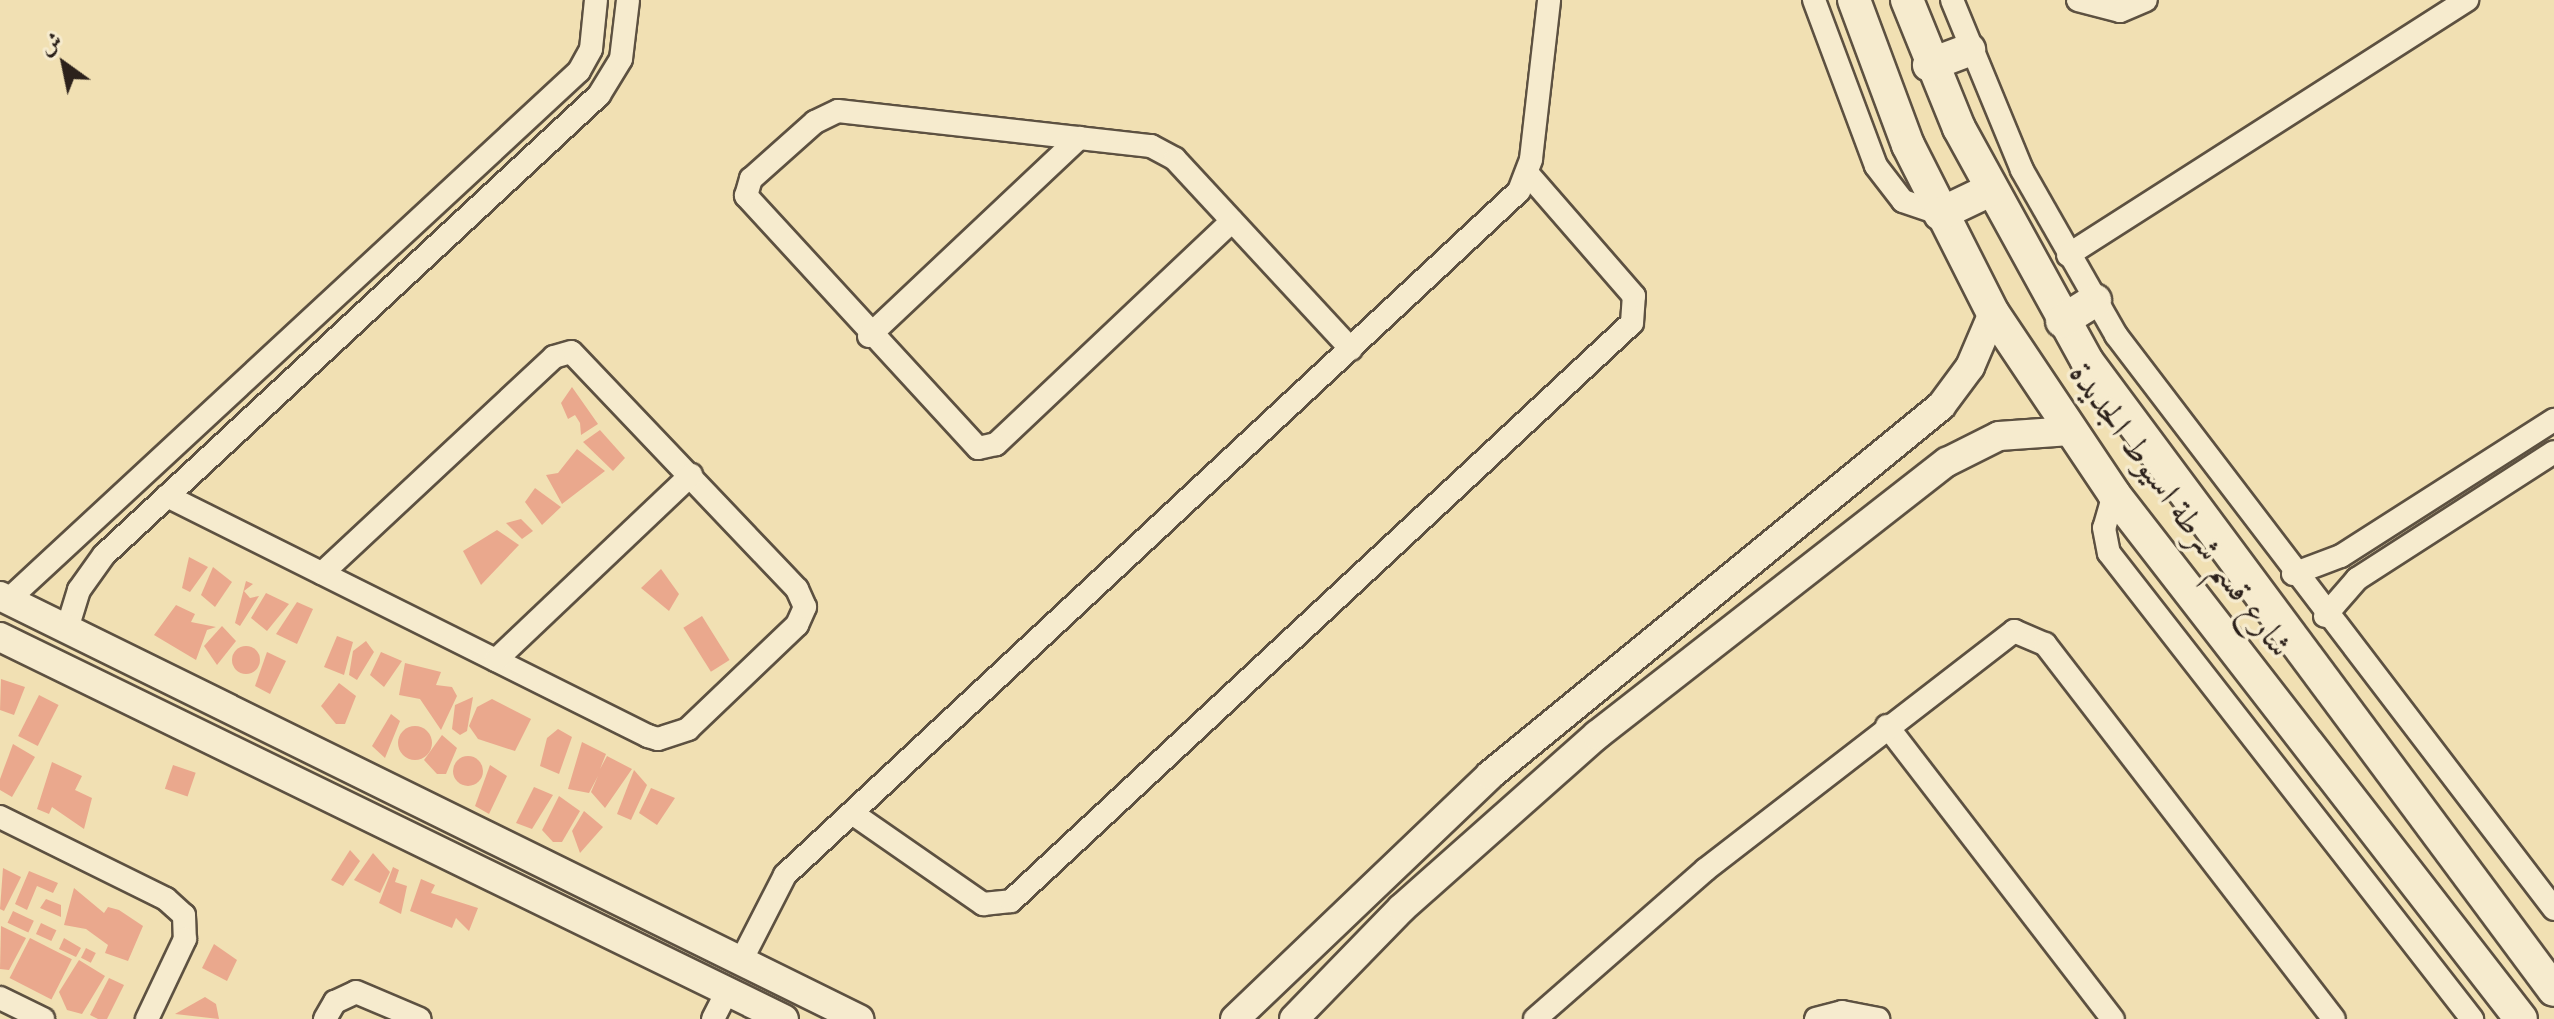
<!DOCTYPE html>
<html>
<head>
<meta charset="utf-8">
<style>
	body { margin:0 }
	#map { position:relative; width:2554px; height:1019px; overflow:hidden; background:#f1e0b3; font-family:Cardo,Amiri,serif }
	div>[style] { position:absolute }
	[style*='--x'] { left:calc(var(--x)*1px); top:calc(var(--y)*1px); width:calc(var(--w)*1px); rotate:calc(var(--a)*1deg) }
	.building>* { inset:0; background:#eaa88d; transform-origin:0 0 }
	.round { border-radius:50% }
	.roads { filter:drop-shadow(2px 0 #5d5141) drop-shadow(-2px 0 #5d5141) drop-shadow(0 2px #5d5141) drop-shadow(0 -2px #5d5141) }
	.minor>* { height:22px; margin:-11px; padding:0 11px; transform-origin:11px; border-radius:11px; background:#f6ebce }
	.tertiary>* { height:28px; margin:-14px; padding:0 14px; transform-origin:14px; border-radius:14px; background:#f6ebce }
	.secondary>* { height:32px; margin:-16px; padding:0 16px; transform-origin:16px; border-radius:16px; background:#f6ebce }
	span { translate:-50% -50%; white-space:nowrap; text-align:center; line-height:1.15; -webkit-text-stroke:7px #f6ebce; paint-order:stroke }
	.street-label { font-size:34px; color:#2c211b }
	.north { position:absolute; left:24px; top:24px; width:80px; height:80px; -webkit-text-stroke:6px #f6ebce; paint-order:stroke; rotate:327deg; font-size:22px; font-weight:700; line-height:32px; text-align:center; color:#2c211b }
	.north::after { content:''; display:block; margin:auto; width:28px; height:36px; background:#2c211b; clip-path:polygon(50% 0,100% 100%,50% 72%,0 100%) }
</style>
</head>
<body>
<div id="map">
	<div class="building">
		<i style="clip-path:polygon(572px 387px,598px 424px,581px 435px,580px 423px,575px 415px,568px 419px,561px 403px)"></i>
		<i style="clip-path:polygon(600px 430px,625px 458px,613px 471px,583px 442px)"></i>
		<i style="clip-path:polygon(577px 449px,605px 471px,562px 504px,546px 475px,558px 473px)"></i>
		<i style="clip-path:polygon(535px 488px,561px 507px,542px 525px,525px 502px)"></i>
		<i style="clip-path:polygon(521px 519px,533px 531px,522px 539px,506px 523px)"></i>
		<i style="clip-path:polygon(497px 530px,519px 545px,481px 585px,463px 551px)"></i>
		<i style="clip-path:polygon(189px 557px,208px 567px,190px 592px,182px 588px)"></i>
		<i style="clip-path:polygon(213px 567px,232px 582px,215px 607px,201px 595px)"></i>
		<i style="clip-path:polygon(661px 569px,679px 594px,669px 611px,641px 588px)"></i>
		<i style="clip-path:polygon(246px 581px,253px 584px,244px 591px,250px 598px,259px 596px,240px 626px,235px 623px)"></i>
		<i style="clip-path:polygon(266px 593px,289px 604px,267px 631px,251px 618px)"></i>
		<i style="clip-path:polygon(297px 602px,313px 609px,297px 644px,276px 634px)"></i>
		<i style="clip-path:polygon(176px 605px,195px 614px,191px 622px,216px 627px,207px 630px,196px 660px,154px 635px)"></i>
		<i style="left:702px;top:616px;width:52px;height:22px;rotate:58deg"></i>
		<i style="clip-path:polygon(222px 626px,236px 641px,217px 665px,204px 646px)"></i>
		<i style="clip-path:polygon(337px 636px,353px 642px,344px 675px,324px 667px)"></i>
		<i style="clip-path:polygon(366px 641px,374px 652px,357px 680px,349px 675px,353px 651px)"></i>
		<i class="round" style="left:232px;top:646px;width:28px;height:28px"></i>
		<i style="clip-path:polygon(267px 652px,286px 661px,270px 694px,255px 686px)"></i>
		<i style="clip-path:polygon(381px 652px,402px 661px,384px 687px,370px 675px)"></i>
		<i style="clip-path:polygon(405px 663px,441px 672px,436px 685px,452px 687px,457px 696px,441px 730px,420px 699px,399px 695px)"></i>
		<i style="clip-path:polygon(1px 679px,25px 687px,14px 715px,0 710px)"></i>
		<i style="clip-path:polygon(339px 683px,356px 696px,345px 724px,336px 724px,321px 706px)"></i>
		<i style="left:39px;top:695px;width:22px;height:46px;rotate:27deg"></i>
		<i style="clip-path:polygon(473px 697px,467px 731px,460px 735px,452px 729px,455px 705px)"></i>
		<i style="clip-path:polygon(492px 699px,531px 719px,515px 751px,478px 739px,469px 726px,477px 707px)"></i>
		<i style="clip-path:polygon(391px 714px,400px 721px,385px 758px,372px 746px)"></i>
		<i class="round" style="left:398px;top:726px;width:34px;height:34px"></i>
		<i style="clip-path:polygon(558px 729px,572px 737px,559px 774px,540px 766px,547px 738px)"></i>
		<i style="clip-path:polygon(442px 735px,457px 748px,446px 774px,437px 774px,424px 760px)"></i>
		<i style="clip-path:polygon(582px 742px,606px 754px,600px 769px,607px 756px,632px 769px,605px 808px,591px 792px,598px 776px,589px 793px,568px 789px)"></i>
		<i style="clip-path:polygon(13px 744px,35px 757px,12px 797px,0 790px,0 779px)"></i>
		<i class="round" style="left:453px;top:756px;width:30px;height:30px"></i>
		<i style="clip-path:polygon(52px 762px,82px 776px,75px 790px,92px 798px,84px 829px,52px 807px,49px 814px,37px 809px)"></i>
		<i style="left:173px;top:765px;width:24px;height:25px;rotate:19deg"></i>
		<i style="clip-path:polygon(490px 765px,507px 776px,489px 814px,475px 806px)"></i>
		<i style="clip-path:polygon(634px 770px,647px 785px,631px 820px,617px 814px)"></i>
		<i style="clip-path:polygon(534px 787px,553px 795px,532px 829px,516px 823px)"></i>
		<i style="clip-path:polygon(651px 788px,675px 798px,657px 825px,639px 813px)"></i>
		<i style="clip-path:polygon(559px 796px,580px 811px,562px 842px,553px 842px,542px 830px)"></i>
		<i style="clip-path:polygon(584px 811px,603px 827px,580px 853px,572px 831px)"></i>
		<i style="clip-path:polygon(350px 850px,360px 861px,343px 886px,331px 880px)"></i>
		<i style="clip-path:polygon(373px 853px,390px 872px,380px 893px,354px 880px)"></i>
		<i style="clip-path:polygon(393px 867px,399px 870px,395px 882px,407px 886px,401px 914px,379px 903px)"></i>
		<i style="clip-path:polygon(3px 868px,21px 877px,4px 911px,0 909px)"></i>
		<i style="clip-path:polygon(29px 871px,58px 883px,53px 893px,37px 886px,27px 910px,15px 904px)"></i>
		<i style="clip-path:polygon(421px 879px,435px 885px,431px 893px,478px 908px,469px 931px,456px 918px,452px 928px,410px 911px)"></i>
		<i style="clip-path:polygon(74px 888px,104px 913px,108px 907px,119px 910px,143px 926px,128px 961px,105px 953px,108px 945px,86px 929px,64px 925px)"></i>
		<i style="clip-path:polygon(46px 899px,61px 905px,61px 917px,40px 908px)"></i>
		<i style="left:13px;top:911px;width:23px;height:13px;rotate:25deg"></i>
		<i style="left:41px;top:923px;width:17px;height:12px;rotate:25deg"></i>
		<i style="clip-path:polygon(1px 926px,26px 938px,9px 970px,0 969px)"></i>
		<i style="left:30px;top:938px;width:47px;height:45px;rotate:27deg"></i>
		<i style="clip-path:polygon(64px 938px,81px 948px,76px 957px,59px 949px)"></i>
		<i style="clip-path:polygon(214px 944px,237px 960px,227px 981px,202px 968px)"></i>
		<i style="left:86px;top:948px;width:11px;height:11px;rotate:27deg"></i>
		<i style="clip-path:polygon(79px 960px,105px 976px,82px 1014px,67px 1010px,59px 992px)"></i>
		<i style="clip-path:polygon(109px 978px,124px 985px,107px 1019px,98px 1019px,90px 1015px)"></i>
		<i style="clip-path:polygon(205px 997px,216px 1004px,219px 1019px,175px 1014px)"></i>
	</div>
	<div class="roads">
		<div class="minor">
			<i style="--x:1814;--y:0;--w:177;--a:69.5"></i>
			<i style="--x:1876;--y:166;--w:44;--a:52.4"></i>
			<i style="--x:1903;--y:201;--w:39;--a:19"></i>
			<i style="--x:1952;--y:0;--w:184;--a:67.6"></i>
			<i style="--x:2022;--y:170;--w:190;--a:60.3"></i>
			<i style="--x:2116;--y:335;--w:722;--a:52.65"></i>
			<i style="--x:2078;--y:0;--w:43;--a:14.7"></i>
			<i style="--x:2120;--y:11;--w:28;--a:-23"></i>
			<i style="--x:1232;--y:221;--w:325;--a:136.6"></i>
			<i style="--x:996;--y:444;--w:18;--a:167"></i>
			<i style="--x:978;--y:448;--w:343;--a:-132.6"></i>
			<i style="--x:746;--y:196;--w:18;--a:-74"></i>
			<i style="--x:751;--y:179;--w:86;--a:-41.7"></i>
			<i style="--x:815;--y:122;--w:25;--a:-26"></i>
			<i style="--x:838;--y:111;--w:315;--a:6.4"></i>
			<i style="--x:1151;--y:146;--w:27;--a:28"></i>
			<i style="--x:1175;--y:159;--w:259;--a:47.2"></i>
			<i style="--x:2068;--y:255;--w:474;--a:-32.6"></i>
			<i style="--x:869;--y:336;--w:289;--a:-43.3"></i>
			<i style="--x:2114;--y:494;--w:35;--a:106"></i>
			<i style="--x:2104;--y:528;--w:25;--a:79"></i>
			<i style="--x:2109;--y:553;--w:591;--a:52.08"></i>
			<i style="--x:167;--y:496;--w:538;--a:26.52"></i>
			<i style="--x:648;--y:736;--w:10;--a:17"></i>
			<i style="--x:658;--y:739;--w:32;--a:-18"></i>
			<i style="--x:688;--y:729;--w:151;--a:-43.7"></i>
			<i style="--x:797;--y:625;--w:20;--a:-66"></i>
			<i style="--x:805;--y:607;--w:20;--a:-114"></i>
			<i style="--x:797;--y:589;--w:327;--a:-133.6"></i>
			<i style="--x:571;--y:352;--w:18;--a:164"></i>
			<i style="--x:554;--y:357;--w:317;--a:137"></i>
			<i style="--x:2293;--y:574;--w:51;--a:-20.6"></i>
			<i style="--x:2341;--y:556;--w:253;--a:-32.6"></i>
			<i style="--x:8;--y:600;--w:778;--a:-42.81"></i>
			<i style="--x:579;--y:71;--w:25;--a:-61"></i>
			<i style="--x:591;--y:49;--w:49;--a:-84.2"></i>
			<i style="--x:2325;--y:616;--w:49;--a:-49.1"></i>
			<i style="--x:2357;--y:579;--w:234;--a:-32.8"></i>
			<i style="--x:67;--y:629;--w:41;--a:-72.9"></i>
			<i style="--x:79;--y:590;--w:43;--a:-54.5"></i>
			<i style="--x:104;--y:555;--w:676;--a:-42.9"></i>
			<i style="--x:599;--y:95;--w:42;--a:-58.6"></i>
			<i style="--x:621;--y:59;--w:59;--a:-83.2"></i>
			<i style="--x:496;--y:660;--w:269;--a:-43.5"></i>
			<i style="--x:1887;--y:726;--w:370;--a:52.4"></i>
			<i style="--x:852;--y:813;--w:160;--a:34.8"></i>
			<i style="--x:983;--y:904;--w:28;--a:-6"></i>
			<i style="--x:1011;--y:901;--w:848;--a:-42.95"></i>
			<i style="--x:1632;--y:323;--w:27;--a:-86"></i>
			<i style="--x:1634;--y:296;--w:162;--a:-131"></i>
			<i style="--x:0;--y:817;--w:185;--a:26.3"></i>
			<i style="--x:166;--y:899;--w:24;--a:42"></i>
			<i style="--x:184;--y:915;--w:24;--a:88"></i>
			<i style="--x:185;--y:939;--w:89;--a:115.4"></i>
			<i style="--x:741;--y:961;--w:97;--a:-62.9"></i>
			<i style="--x:785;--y:875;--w:1003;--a:-42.98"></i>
			<i style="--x:1519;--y:191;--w:34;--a:-69"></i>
			<i style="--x:1531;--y:159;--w:160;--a:-83.5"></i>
			<i style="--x:0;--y:998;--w:48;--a:26"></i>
			<i style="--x:325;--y:1019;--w:20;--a:-60"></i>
			<i style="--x:335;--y:1002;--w:23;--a:-25"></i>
			<i style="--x:356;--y:992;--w:69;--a:22.9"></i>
			<i style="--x:713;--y:1019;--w:31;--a:-63"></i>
			<i style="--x:1535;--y:1019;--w:226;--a:-41.2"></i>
			<i style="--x:1705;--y:870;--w:391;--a:-37.7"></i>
			<i style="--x:2014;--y:631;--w:34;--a:23"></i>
			<i style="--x:2045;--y:644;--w:473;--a:52.4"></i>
			<i style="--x:1816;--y:1019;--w:27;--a:-15"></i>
			<i style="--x:1842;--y:1012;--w:37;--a:11"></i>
		</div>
		<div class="tertiary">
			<i style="--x:0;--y:596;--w:958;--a:26.22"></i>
			<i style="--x:0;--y:637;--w:872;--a:25.98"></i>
			<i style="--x:1235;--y:1019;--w:353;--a:-43.7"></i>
			<i style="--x:1490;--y:775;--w:583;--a:-39.29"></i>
			<i style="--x:1941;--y:406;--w:49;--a:-53.4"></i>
			<i style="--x:1970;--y:367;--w:59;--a:-66.9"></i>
			<i style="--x:1294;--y:1019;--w:155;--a:-45.8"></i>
			<i style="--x:1402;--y:908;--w:261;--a:-41.6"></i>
			<i style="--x:1597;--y:735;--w:444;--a:-38"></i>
			<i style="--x:1947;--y:462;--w:58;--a:-26.6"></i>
			<i style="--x:1999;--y:436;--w:71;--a:-4"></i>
		</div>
		<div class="secondary">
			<i style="--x:1854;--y:0;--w:155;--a:69.6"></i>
			<i style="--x:1908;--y:145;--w:188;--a:63.2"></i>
			<i style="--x:1993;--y:313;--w:218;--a:56.2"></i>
			<i style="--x:2114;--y:494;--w:664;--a:52.22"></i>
			<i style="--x:1907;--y:0;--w:138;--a:67.9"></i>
			<i style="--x:1959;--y:128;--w:266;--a:61.2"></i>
			<i style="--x:2087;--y:361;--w:783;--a:53.41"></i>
			<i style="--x:1929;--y:65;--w:43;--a:-20.6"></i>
			<i style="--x:1940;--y:214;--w:55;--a:-25.6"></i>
			<i style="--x:2062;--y:321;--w:39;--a:-32"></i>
		</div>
	</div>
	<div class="street-label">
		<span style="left:2180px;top:510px;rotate:54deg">شارع قسم شرطة اسيوط الجديدة</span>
	</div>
	<div class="north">ش</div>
</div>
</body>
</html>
